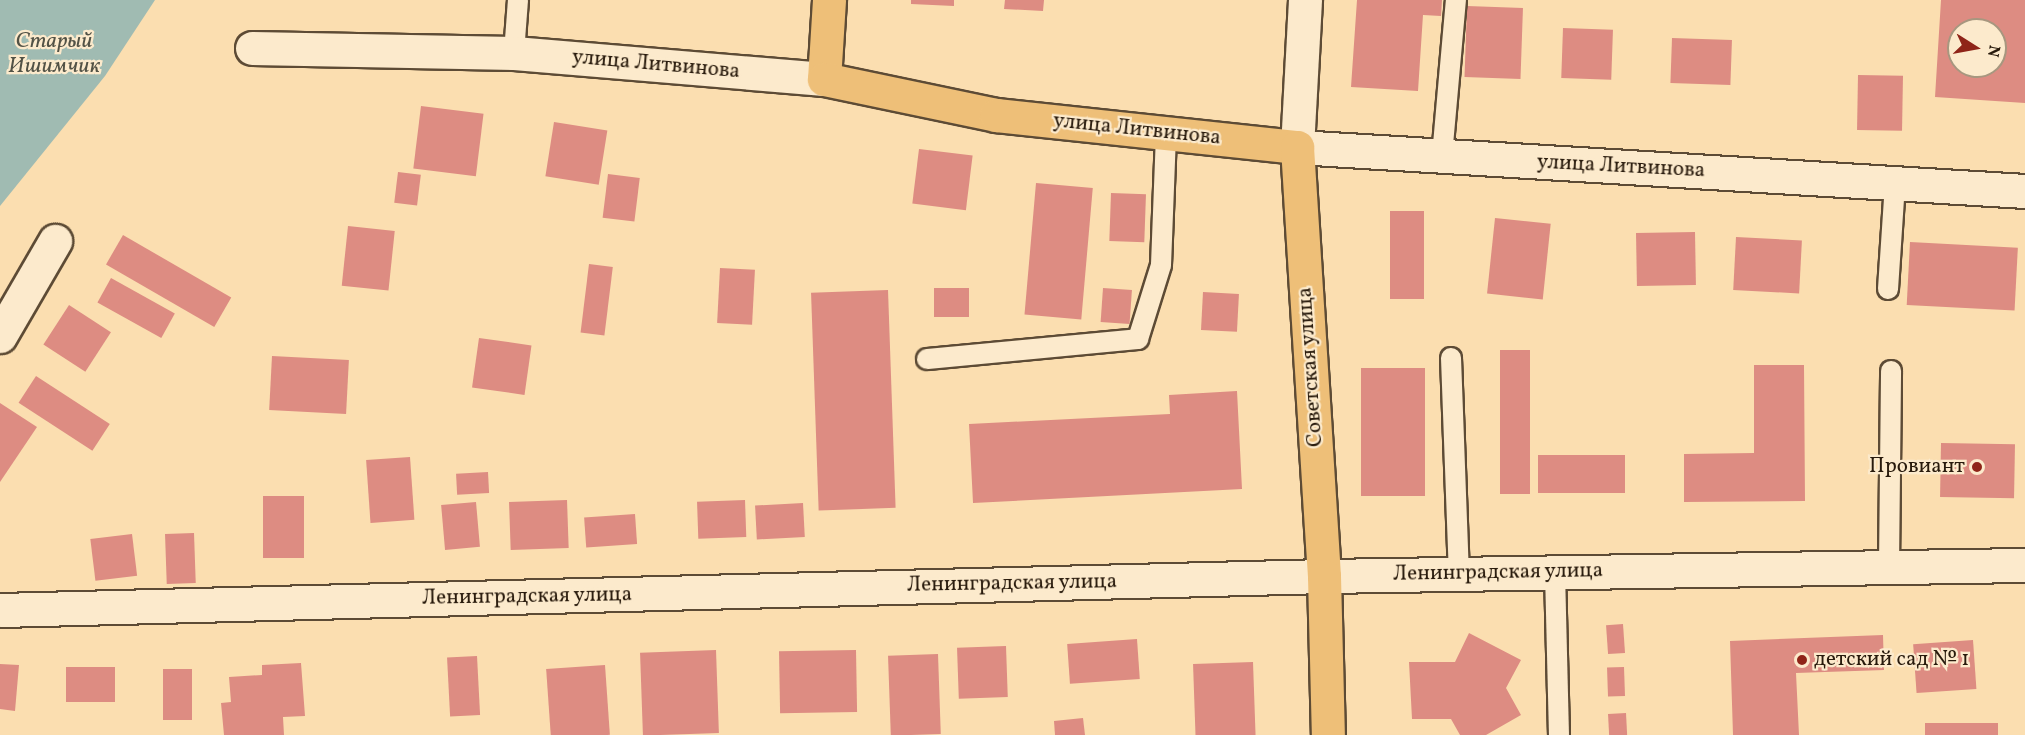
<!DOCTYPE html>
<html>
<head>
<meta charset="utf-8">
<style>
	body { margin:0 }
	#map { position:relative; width:2025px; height:735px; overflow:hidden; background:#fbdeb0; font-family:Vollkorn,serif }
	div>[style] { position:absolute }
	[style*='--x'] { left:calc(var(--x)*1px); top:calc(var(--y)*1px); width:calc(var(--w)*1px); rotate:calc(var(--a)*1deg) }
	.water>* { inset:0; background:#a0bbb2 }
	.building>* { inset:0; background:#dd8c82; transform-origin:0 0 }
	.roads { filter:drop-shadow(2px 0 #5d4b35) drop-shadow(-2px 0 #5d4b35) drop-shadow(0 2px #5d4b35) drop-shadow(0 -2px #5d4b35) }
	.lane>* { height:20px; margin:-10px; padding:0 10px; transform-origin:10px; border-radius:10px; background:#fceacc }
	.street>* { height:33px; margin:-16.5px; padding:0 16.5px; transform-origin:16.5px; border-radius:16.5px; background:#fceacc }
	.primary>* { height:33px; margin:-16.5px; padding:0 16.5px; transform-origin:16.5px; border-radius:16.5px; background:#eebf78 }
	.dots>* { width:16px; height:16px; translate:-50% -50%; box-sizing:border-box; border:3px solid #fceacc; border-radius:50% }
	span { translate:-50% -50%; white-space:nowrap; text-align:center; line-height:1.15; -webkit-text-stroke:4.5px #fceacc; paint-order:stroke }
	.street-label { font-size:21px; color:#281a0c }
	.poi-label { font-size:21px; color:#281a0c }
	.right { translate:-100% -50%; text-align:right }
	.left { translate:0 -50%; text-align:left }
	.water-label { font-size:22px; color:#525246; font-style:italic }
	.north { position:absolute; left:1947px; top:18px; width:60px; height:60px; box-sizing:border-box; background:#fceacc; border:2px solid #a7977f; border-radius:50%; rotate:101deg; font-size:16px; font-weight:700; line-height:24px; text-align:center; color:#281a0c }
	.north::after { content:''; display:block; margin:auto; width:21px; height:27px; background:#8f2418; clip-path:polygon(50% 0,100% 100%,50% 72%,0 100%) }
</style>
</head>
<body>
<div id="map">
	<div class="water">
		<i style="clip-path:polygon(0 0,155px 0,105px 76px,0 206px)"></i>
	</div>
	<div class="building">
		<i style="clip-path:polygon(911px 0,954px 0,954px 6px,911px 4px)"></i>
		<i style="clip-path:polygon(1005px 0,1044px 0,1043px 11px,1004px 9px)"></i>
		<i style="clip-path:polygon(1357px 0,1442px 0,1441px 16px,1423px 15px,1418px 91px,1351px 87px)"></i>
		<i style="clip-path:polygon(evenodd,1941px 0,2025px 0,2025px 103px,1935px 97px,1941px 0,1959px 30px,1995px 30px,1995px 66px,1959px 66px,1959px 30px)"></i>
		<i style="left:1467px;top:6px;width:56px;height:71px;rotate:2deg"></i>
		<i style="left:1563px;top:28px;width:50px;height:50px;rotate:2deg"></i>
		<i style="left:1672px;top:38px;width:60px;height:45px;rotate:2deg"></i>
		<i style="left:1858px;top:75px;width:45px;height:55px;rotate:1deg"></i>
		<i style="left:421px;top:106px;width:63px;height:63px;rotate:7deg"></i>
		<i style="left:554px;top:122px;width:54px;height:55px;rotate:9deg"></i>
		<i style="left:919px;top:149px;width:54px;height:55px;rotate:7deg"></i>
		<i style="left:398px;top:172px;width:23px;height:31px;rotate:7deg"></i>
		<i style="left:608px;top:174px;width:32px;height:44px;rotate:7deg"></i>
		<i style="left:1036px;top:183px;width:57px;height:132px;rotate:5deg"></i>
		<i style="left:1111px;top:193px;width:35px;height:48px;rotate:2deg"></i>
		<i style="left:1424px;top:211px;width:88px;height:34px;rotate:90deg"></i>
		<i style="left:1495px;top:218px;width:56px;height:76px;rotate:6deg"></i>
		<i style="left:348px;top:226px;width:47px;height:60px;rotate:6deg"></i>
		<i style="left:1695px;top:232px;width:53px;height:59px;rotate:89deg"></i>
		<i style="left:123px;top:235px;width:125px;height:34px;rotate:30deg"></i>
		<i style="left:1736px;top:237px;width:66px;height:53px;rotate:3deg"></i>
		<i style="left:1910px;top:242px;width:108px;height:63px;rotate:3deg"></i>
		<i style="left:589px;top:264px;width:24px;height:69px;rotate:7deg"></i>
		<i style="left:720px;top:268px;width:35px;height:55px;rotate:3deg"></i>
		<i style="left:111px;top:278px;width:73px;height:28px;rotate:29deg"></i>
		<i style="left:934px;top:288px;width:35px;height:29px"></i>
		<i style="left:1103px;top:288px;width:29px;height:34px;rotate:4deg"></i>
		<i style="left:888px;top:290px;width:218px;height:77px;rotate:88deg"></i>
		<i style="left:1203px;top:292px;width:36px;height:38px;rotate:3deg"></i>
		<i style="left:69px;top:305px;width:50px;height:47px;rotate:33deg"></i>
		<i style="left:479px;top:338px;width:53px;height:50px;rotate:8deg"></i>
		<i style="left:1500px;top:350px;width:30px;height:144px"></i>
		<i style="left:272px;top:356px;width:77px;height:54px;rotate:3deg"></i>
		<i style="clip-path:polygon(1754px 365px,1804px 365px,1805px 501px,1684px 502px,1684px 454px,1754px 453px)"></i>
		<i style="left:1361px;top:368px;width:64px;height:128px"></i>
		<i style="left:36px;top:376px;width:88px;height:32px;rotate:33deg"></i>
		<i style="clip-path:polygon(1237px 391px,1242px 489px,973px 503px,969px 424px,1170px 414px,1169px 395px)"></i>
		<i style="clip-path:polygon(0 403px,37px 427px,0 482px)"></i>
		<i style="left:1941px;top:443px;width:74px;height:54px;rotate:1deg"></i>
		<i style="left:1538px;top:455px;width:87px;height:38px"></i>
		<i style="left:410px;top:457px;width:63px;height:44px;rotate:86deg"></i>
		<i style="left:488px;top:472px;width:21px;height:32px;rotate:87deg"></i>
		<i style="left:263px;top:496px;width:41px;height:62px"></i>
		<i style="left:567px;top:500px;width:48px;height:58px;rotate:88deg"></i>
		<i style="left:745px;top:500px;width:37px;height:48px;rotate:88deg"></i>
		<i style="left:476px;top:502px;width:45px;height:35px;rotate:85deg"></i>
		<i style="left:803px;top:503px;width:34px;height:48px;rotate:87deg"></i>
		<i style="left:635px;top:514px;width:30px;height:51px;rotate:86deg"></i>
		<i style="left:194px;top:533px;width:50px;height:29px;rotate:88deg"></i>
		<i style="left:132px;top:534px;width:42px;height:42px;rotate:83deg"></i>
		<i style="left:1623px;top:624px;width:29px;height:17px;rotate:86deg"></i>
		<i style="clip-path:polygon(1469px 633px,1521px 660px,1506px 688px,1521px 715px,1486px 735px,1460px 735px,1451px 719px,1412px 719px,1409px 662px,1455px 662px)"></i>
		<i style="clip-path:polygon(1883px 635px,1884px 670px,1796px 673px,1799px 735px,1733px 735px,1730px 641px)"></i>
		<i style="left:1137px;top:639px;width:40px;height:70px;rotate:86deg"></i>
		<i style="left:1973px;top:640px;width:49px;height:60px;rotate:86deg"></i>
		<i style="left:1006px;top:646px;width:51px;height:49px;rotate:88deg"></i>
		<i style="left:716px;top:650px;width:83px;height:76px;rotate:88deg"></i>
		<i style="left:856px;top:650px;width:62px;height:77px;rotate:89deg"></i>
		<i style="left:938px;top:654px;width:80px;height:50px;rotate:88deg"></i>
		<i style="left:477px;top:656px;width:59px;height:30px;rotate:87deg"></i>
		<i style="left:1253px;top:662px;width:73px;height:60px;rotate:88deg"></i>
		<i style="clip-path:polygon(301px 663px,305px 716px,283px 717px,284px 735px,224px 735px,221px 703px,231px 702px,229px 677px,262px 675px,262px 665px)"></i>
		<i style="clip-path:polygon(0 664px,19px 665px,15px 711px,0 709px)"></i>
		<i style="left:605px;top:665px;width:70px;height:59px;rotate:86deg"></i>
		<i style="left:66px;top:667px;width:49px;height:35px"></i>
		<i style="left:1624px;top:667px;width:29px;height:17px;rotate:88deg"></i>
		<i style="left:163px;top:669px;width:29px;height:51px"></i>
		<i style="left:1626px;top:713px;width:22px;height:18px;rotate:87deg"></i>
		<i style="clip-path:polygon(1083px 718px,1085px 735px,1055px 735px,1054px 721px)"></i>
		<i style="left:1925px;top:723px;width:73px;height:12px"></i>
	</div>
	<div class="roads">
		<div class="lane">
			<i style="--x:514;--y:53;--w:53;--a:-85.7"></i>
			<i style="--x:1442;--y:156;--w:157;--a:-84.9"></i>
			<i style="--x:1888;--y:289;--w:106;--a:-86.2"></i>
			<i style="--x:1451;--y:358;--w:216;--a:87.9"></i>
			<i style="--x:927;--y:359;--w:212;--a:-5.4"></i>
			<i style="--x:1138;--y:339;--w:77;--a:-72.7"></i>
			<i style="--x:1161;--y:265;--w:132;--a:-87.8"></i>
			<i style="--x:1889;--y:567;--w:196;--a:-89.4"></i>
			<i style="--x:1555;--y:572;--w:163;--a:88.6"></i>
		</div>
		<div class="street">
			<i style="--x:1305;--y:0;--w:147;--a:93.1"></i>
			<i style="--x:1297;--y:147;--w:729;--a:3.46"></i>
			<i style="--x:252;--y:48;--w:262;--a:1.1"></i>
			<i style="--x:514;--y:53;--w:311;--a:4.8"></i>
			<i style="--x:0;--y:336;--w:110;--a:-59.9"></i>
			<i style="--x:0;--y:610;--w:1324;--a:-1.47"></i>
			<i style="--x:1324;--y:576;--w:701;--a:-0.9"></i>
		</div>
		<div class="primary">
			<i style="--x:829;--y:0;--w:79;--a:93.6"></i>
			<i style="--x:824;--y:79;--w:176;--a:11.8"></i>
			<i style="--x:996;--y:115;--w:303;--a:6.1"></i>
			<i style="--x:1297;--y:147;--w:430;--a:86.4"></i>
			<i style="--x:1324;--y:576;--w:159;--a:88.6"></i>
		</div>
	</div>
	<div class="dots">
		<i style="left:1977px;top:467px;background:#8f2418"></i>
		<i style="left:1802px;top:660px;background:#8f2418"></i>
	</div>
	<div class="street-label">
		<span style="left:656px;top:65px;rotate:5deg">улица Литвинова</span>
		<span style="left:1137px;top:130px;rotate:6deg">улица Литвинова</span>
		<span style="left:1621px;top:167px;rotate:3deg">улица Литвинова</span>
		<span style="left:1311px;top:367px;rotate:-94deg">Советская улица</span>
		<span style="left:1498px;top:573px;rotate:-1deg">Ленинградская улица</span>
		<span style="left:1012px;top:584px;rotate:-1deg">Ленинградская улица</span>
		<span style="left:527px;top:597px;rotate:-1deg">Ленинградская улица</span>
	</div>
	<div class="poi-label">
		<span class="right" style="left:1965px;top:467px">Провиант</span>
		<span class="left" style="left:1814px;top:660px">детский сад № 1</span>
	</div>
	<div class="water-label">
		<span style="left:54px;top:54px">Старый<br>Ишимчик</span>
	</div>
	<div class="north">N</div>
</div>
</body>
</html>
